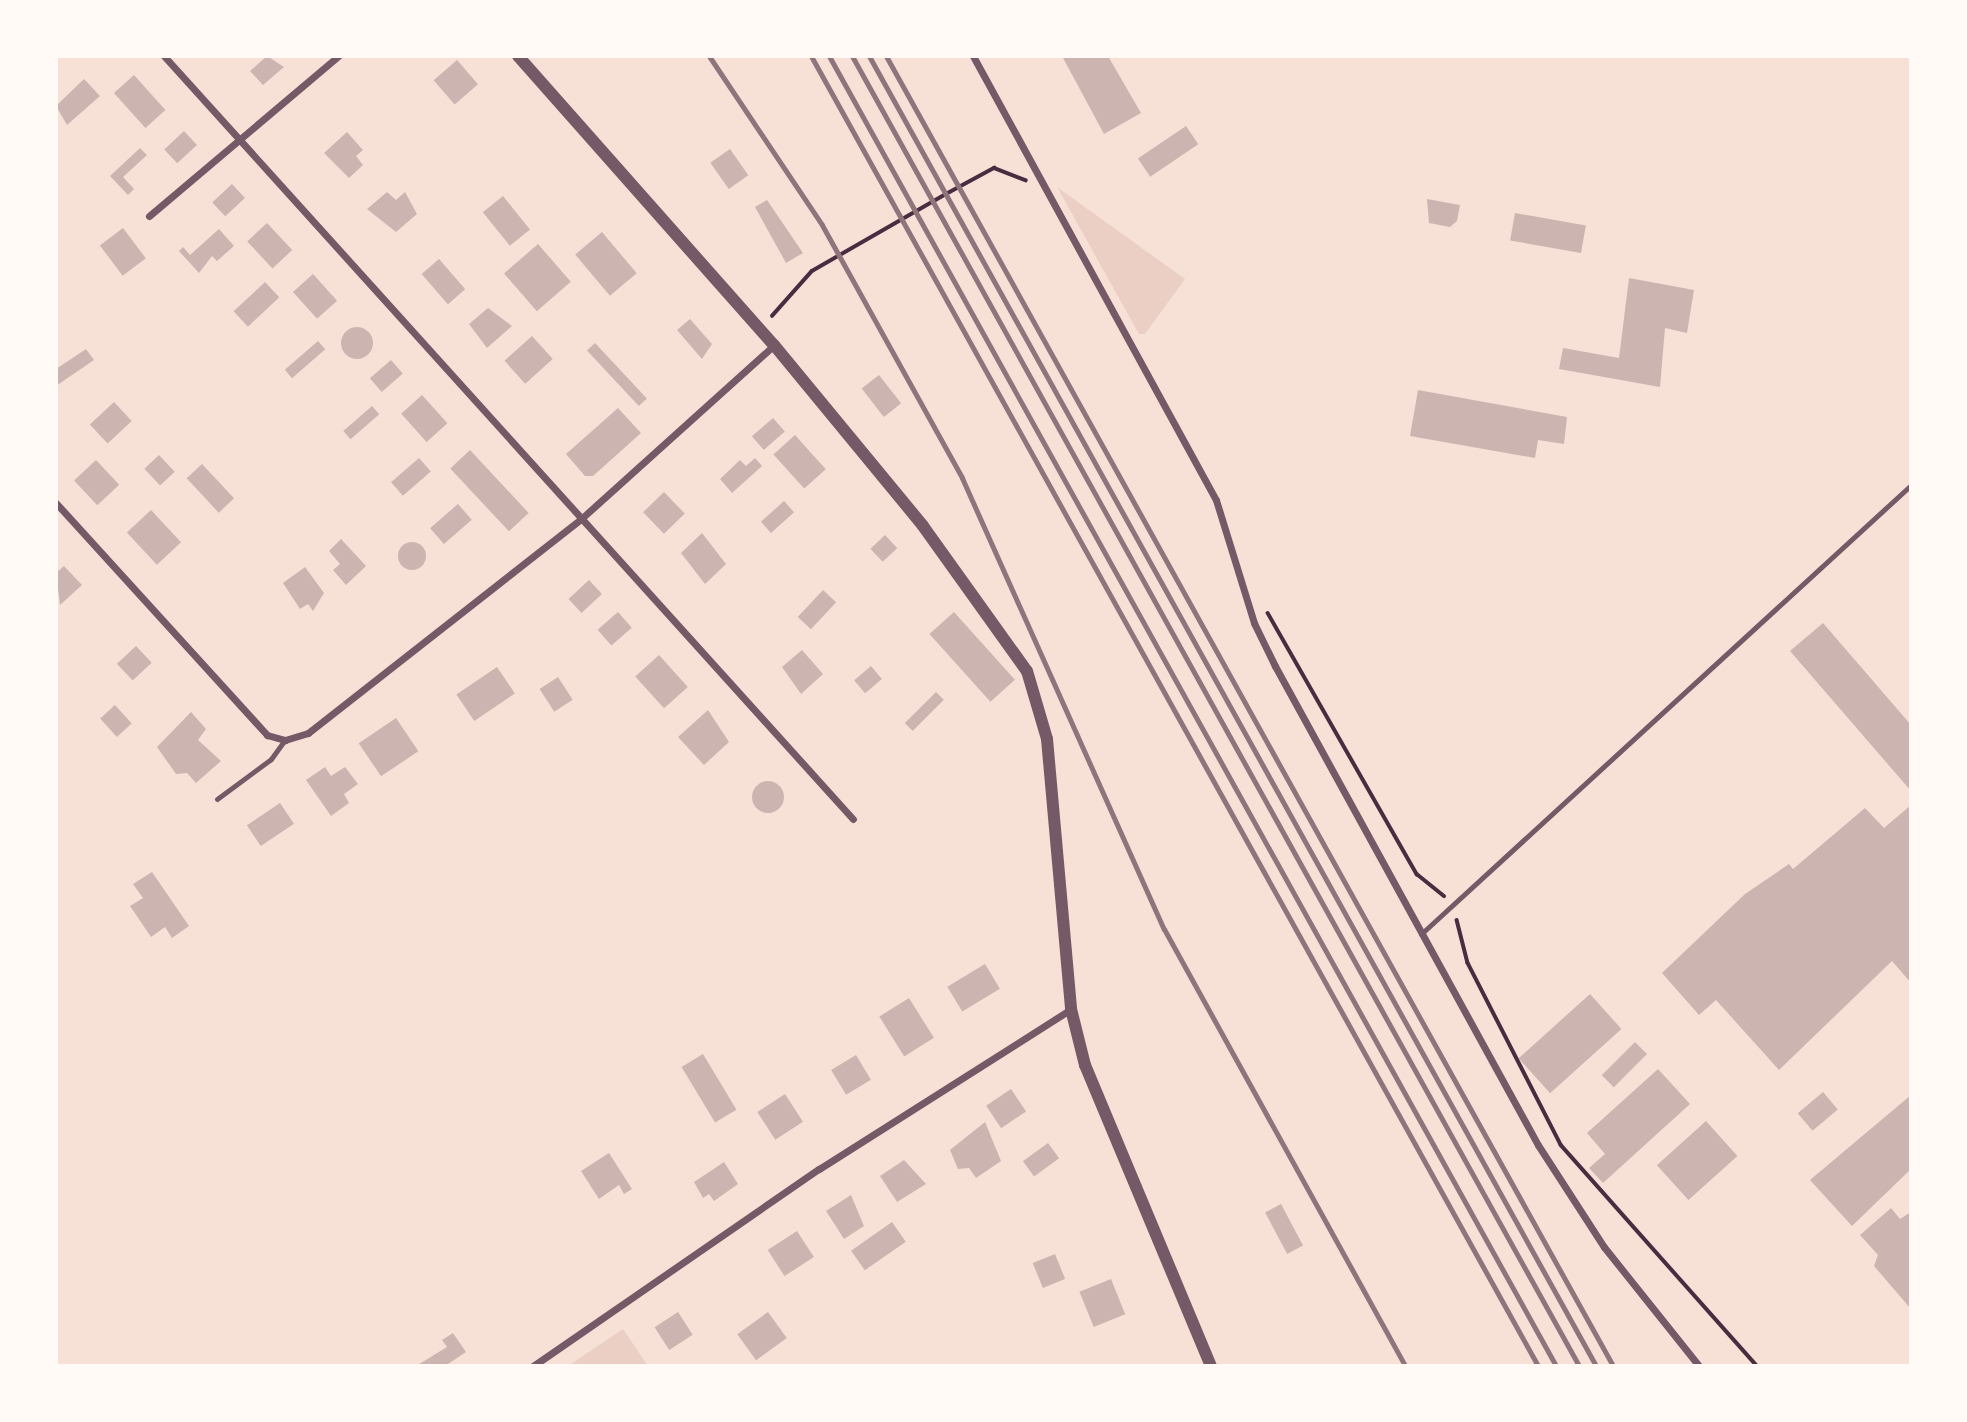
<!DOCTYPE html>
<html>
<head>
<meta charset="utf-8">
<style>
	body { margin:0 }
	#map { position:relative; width:1967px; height:1422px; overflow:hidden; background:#f7e1d7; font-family:"Sofia Sans Condensed",sans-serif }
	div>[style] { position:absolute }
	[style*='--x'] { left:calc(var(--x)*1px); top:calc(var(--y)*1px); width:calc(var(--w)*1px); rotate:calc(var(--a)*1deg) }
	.green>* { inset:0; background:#ebcfc5 }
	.building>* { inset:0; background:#ccb4b1; transform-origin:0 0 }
	.round { border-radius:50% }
	.path>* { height:3.5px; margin:-1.75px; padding:0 1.75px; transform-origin:1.75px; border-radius:1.75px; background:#4a2c40 }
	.service>* { height:5px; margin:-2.5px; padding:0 2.5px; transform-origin:2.5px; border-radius:2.5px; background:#755966 }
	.minor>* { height:7px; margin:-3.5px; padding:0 3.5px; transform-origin:3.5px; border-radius:3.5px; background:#755966 }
	.tertiary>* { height:12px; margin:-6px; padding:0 6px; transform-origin:6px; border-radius:6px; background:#755966 }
	.rail>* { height:5px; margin:-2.5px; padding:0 2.5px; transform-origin:2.5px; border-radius:2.5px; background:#8f747c }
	span { translate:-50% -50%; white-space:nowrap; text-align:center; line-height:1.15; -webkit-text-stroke:6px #fffaf5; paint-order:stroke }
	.frame { position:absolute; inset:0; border:58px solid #fffaf5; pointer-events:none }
</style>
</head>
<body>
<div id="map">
	<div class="green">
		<i style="clip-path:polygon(1057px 187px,1185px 279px,1145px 334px,1139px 334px)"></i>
		<i style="clip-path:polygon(623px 1329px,648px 1366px,568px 1366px)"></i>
	</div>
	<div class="building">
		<i style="clip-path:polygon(267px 56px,284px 67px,263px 85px,250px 71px)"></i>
		<i style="clip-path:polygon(1062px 56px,1108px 56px,1141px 113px,1104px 134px)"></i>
		<i style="left:457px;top:60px;width:32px;height:31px;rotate:49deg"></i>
		<i style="left:134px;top:75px;width:47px;height:27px;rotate:48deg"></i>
		<i style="clip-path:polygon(84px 79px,100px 96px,67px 125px,56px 106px)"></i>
		<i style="left:1186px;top:126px;width:22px;height:58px;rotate:56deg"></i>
		<i style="left:184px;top:131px;width:19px;height:27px;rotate:47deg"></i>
		<i style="clip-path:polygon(347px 132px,363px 150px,356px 156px,363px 165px,349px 178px,324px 153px)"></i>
		<i style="clip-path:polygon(140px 148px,147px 155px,123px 177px,134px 189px,128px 195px,110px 176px)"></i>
		<i style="left:730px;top:149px;width:32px;height:24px;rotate:55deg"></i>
		<i style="left:232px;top:184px;width:19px;height:27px;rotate:47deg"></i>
		<i style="clip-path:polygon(387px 192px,396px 200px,405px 192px,417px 214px,396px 232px,367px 209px)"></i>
		<i style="left:503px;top:196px;width:43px;height:26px;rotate:51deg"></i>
		<i style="clip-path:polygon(1427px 199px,1460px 205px,1457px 221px,1450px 227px,1429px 223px)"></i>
		<i style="clip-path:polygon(767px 200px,803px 253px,786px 263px,755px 207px)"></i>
		<i style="left:1515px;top:213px;width:72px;height:28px;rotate:10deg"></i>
		<i style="left:267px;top:223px;width:37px;height:27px;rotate:47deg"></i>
		<i style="left:123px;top:228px;width:38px;height:29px;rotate:53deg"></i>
		<i style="clip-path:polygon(219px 229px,234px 246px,217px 261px,212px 256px,199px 273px,179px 251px,183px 247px,190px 255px)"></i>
		<i style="left:602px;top:232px;width:54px;height:35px;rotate:50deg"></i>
		<i style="left:538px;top:244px;width:50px;height:45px;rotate:49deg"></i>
		<i style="left:439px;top:259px;width:40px;height:23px;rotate:49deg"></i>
		<i style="left:313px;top:274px;width:36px;height:27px;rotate:48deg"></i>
		<i style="clip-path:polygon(1629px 278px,1694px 290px,1687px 333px,1665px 328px,1660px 387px,1559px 369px,1563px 348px,1619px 358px)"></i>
		<i style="left:265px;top:282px;width:21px;height:43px;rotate:47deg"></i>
		<i style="clip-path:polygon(488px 308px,512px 326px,487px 348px,469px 324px)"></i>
		<i style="clip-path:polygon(690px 319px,712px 344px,702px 359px,677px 330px)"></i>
		<i class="round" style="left:341px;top:327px;width:32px;height:32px"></i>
		<i style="left:532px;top:336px;width:31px;height:37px;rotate:48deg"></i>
		<i style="left:318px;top:341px;width:11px;height:44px;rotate:49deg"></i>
		<i style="left:595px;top:343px;width:76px;height:11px;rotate:47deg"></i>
		<i style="clip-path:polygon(86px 349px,94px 360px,56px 386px,56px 369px)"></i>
		<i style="left:391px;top:360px;width:18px;height:28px;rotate:49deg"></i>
		<i style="left:879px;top:375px;width:36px;height:22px;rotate:52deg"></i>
		<i style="clip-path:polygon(1418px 390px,1567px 417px,1564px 444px,1538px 440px,1535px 458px,1410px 436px)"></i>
		<i style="left:422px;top:395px;width:38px;height:28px;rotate:48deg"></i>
		<i style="left:114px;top:402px;width:26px;height:33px;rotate:47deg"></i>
		<i style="left:372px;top:406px;width:11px;height:38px;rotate:49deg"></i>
		<i style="clip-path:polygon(618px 408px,641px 433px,593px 476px,585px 476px,566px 454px)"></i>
		<i style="left:773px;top:418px;width:18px;height:28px;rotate:49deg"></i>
		<i style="left:795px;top:435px;width:46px;height:29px;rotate:48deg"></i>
		<i style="left:470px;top:450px;width:86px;height:27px;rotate:47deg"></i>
		<i style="left:159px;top:455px;width:23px;height:20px;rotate:47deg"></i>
		<i style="left:419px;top:458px;width:18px;height:37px;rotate:49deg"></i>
		<i style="clip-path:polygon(755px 458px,762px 466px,732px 493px,720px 479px,740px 460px,746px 466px)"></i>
		<i style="left:96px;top:460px;width:34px;height:30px;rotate:47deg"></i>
		<i style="left:202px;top:464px;width:47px;height:21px;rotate:47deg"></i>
		<i style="left:664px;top:492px;width:30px;height:29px;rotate:46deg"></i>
		<i style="left:784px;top:501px;width:15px;height:31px;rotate:48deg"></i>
		<i style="left:458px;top:504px;width:21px;height:37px;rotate:49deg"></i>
		<i style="left:151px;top:510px;width:44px;height:33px;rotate:47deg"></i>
		<i style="clip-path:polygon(702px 533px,726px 564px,705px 584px,681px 553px)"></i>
		<i style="left:885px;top:535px;width:18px;height:20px;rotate:47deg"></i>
		<i style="clip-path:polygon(341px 539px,366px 566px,346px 585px,333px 570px,340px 564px,329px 551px)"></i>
		<i class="round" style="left:398px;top:542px;width:28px;height:28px"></i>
		<i style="clip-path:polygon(64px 566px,82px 585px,60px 605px,56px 573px)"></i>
		<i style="clip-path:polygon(305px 567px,324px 593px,313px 611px,308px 604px,300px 609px,283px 583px)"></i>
		<i style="left:589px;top:580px;width:19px;height:28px;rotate:47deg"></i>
		<i style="left:823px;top:590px;width:18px;height:37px;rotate:43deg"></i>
		<i style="left:618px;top:612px;width:21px;height:27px;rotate:49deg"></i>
		<i style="left:954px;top:612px;width:91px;height:33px;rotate:48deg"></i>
		<i style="clip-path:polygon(1823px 623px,1911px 725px,1911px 791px,1790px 651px)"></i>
		<i style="left:136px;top:646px;width:23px;height:26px;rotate:47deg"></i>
		<i style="clip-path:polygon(802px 650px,823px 674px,801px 694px,782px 667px)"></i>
		<i style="left:659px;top:655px;width:43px;height:32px;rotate:48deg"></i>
		<i style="left:871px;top:666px;width:17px;height:22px;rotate:50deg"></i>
		<i style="left:497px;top:667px;width:32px;height:49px;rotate:56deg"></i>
		<i style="left:558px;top:677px;width:27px;height:22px;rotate:57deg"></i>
		<i style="left:936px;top:692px;width:11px;height:44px;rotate:45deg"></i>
		<i style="left:115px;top:705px;width:25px;height:20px;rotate:48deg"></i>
		<i style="clip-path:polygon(708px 710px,729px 742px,704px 765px,678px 737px)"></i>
		<i style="clip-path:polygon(191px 712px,206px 729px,198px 740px,221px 761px,196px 783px,187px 773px,176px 774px,157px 747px)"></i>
		<i style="left:396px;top:718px;width:40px;height:45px;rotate:56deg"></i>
		<i style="clip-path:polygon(325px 767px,331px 776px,345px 767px,358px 784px,344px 794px,349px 803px,331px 816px,306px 780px)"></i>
		<i class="round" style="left:752px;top:781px;width:32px;height:32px"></i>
		<i style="left:280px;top:803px;width:25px;height:40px;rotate:56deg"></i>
		<i style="clip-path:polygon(1911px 805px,1911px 983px,1892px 961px,1779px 1070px,1716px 1000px,1699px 1015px,1662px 973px,1745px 894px,1789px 864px,1793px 869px,1865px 808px,1884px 828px)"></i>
		<i style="clip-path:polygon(152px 872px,189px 926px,172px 938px,165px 927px,151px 937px,130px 906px,143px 898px,133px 884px)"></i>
		<i style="left:985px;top:964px;width:29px;height:44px;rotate:59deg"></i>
		<i style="left:1590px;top:994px;width:47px;height:96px;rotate:48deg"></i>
		<i style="left:909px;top:998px;width:47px;height:35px;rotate:58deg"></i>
		<i style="left:1635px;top:1042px;width:17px;height:47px;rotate:45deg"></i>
		<i style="left:703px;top:1054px;width:65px;height:25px;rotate:59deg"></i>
		<i style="left:856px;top:1055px;width:29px;height:29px;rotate:59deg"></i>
		<i style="clip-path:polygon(1658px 1069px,1690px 1104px,1603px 1183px,1589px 1168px,1605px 1154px,1587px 1133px)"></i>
		<i style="left:1011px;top:1089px;width:27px;height:30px;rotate:56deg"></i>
		<i style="left:1823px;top:1092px;width:23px;height:33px;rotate:50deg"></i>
		<i style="left:785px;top:1094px;width:33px;height:33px;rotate:57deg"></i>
		<i style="clip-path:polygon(1911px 1095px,1911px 1169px,1852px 1226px,1810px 1180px)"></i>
		<i style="left:1706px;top:1121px;width:47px;height:66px;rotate:48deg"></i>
		<i style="clip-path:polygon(985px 1122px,1001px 1161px,976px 1178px,969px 1168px,958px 1169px,950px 1150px)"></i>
		<i style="left:1048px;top:1143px;width:19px;height:31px;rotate:54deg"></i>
		<i style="clip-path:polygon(609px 1153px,632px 1189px,624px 1194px,619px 1185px,599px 1199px,581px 1171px)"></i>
		<i style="clip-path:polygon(904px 1160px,926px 1184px,897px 1202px,880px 1176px)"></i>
		<i style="clip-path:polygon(724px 1162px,738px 1184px,714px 1201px,709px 1194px,703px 1198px,694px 1182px)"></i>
		<i style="clip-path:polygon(851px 1195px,864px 1226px,844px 1239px,826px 1211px)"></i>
		<i style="left:1281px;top:1204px;width:47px;height:18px;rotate:62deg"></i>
		<i style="clip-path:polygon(1891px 1208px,1900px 1219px,1911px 1212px,1911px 1309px,1874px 1266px,1878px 1255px,1860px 1235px)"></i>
		<i style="left:892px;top:1222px;width:24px;height:50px;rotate:55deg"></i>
		<i style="left:797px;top:1231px;width:31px;height:35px;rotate:57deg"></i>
		<i style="left:1055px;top:1254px;width:27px;height:24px;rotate:68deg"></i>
		<i style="left:1111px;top:1279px;width:38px;height:34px;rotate:68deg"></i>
		<i style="left:678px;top:1312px;width:27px;height:28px;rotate:57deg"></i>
		<i style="left:768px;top:1312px;width:32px;height:38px;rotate:54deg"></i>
		<i style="clip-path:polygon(453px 1333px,466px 1352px,445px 1366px,416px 1366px,447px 1347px,442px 1340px)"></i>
	</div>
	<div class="path">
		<i style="--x:772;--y:316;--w:60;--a:-48.4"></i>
		<i style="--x:812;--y:271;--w:155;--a:-29.9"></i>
		<i style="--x:946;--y:194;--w:55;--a:-28.4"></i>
		<i style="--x:994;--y:168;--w:34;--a:21"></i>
		<i style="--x:1268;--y:613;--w:301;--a:60.3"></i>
		<i style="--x:1417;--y:874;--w:35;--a:39"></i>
		<i style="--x:1457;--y:920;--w:44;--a:75.7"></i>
		<i style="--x:1468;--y:963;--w:204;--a:62.9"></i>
		<i style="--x:1561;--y:1145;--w:295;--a:48.4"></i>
	</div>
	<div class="service">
		<i style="--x:217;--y:799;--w:67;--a:-36.5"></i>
		<i style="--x:271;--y:759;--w:24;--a:-54"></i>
		<i style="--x:1421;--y:934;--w:665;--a:-42.5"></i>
	</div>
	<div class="minor">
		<i style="--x:164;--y:56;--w:1028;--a:47.92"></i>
		<i style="--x:973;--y:56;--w:506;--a:61.31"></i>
		<i style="--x:1216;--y:500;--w:129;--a:72.8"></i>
		<i style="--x:1254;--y:623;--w:48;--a:64"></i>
		<i style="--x:1275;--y:666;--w:546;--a:61.23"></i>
		<i style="--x:1538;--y:1145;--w:121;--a:57.1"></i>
		<i style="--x:1604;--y:1247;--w:152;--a:51.4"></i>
		<i style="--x:149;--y:216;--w:248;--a:-40.2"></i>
		<i style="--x:56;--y:503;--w:314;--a:47.7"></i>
		<i style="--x:267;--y:735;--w:19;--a:16"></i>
		<i style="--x:285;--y:740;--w:24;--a:-17"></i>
		<i style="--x:308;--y:733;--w:348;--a:-38.1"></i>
		<i style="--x:582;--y:518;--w:258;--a:-42"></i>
		<i style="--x:533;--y:1366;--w:347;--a:-34.6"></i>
		<i style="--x:819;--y:1169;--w:299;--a:-32.4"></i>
	</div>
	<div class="tertiary">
		<i style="--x:518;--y:56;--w:386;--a:48.5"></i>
		<i style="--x:774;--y:345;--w:234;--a:50.5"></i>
		<i style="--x:923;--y:526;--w:178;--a:54.4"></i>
		<i style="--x:1027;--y:671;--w:71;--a:73.6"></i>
		<i style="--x:1047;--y:739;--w:271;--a:84.9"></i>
		<i style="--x:1071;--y:1009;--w:58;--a:76"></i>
		<i style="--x:1085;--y:1065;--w:326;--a:67.3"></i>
	</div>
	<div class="rail">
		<i style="--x:709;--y:56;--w:203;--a:56.2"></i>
		<i style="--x:822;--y:225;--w:289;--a:61"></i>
		<i style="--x:962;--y:478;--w:494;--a:65.9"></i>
		<i style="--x:1164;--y:929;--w:499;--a:61.1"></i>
		<i style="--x:811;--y:56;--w:1498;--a:60.97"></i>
		<i style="--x:829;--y:56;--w:1498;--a:60.97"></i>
		<i style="--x:852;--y:56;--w:1498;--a:60.97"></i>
		<i style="--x:869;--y:56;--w:1498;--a:60.97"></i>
		<i style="--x:886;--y:56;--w:1498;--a:60.97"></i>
	</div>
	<div class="frame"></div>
</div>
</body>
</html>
